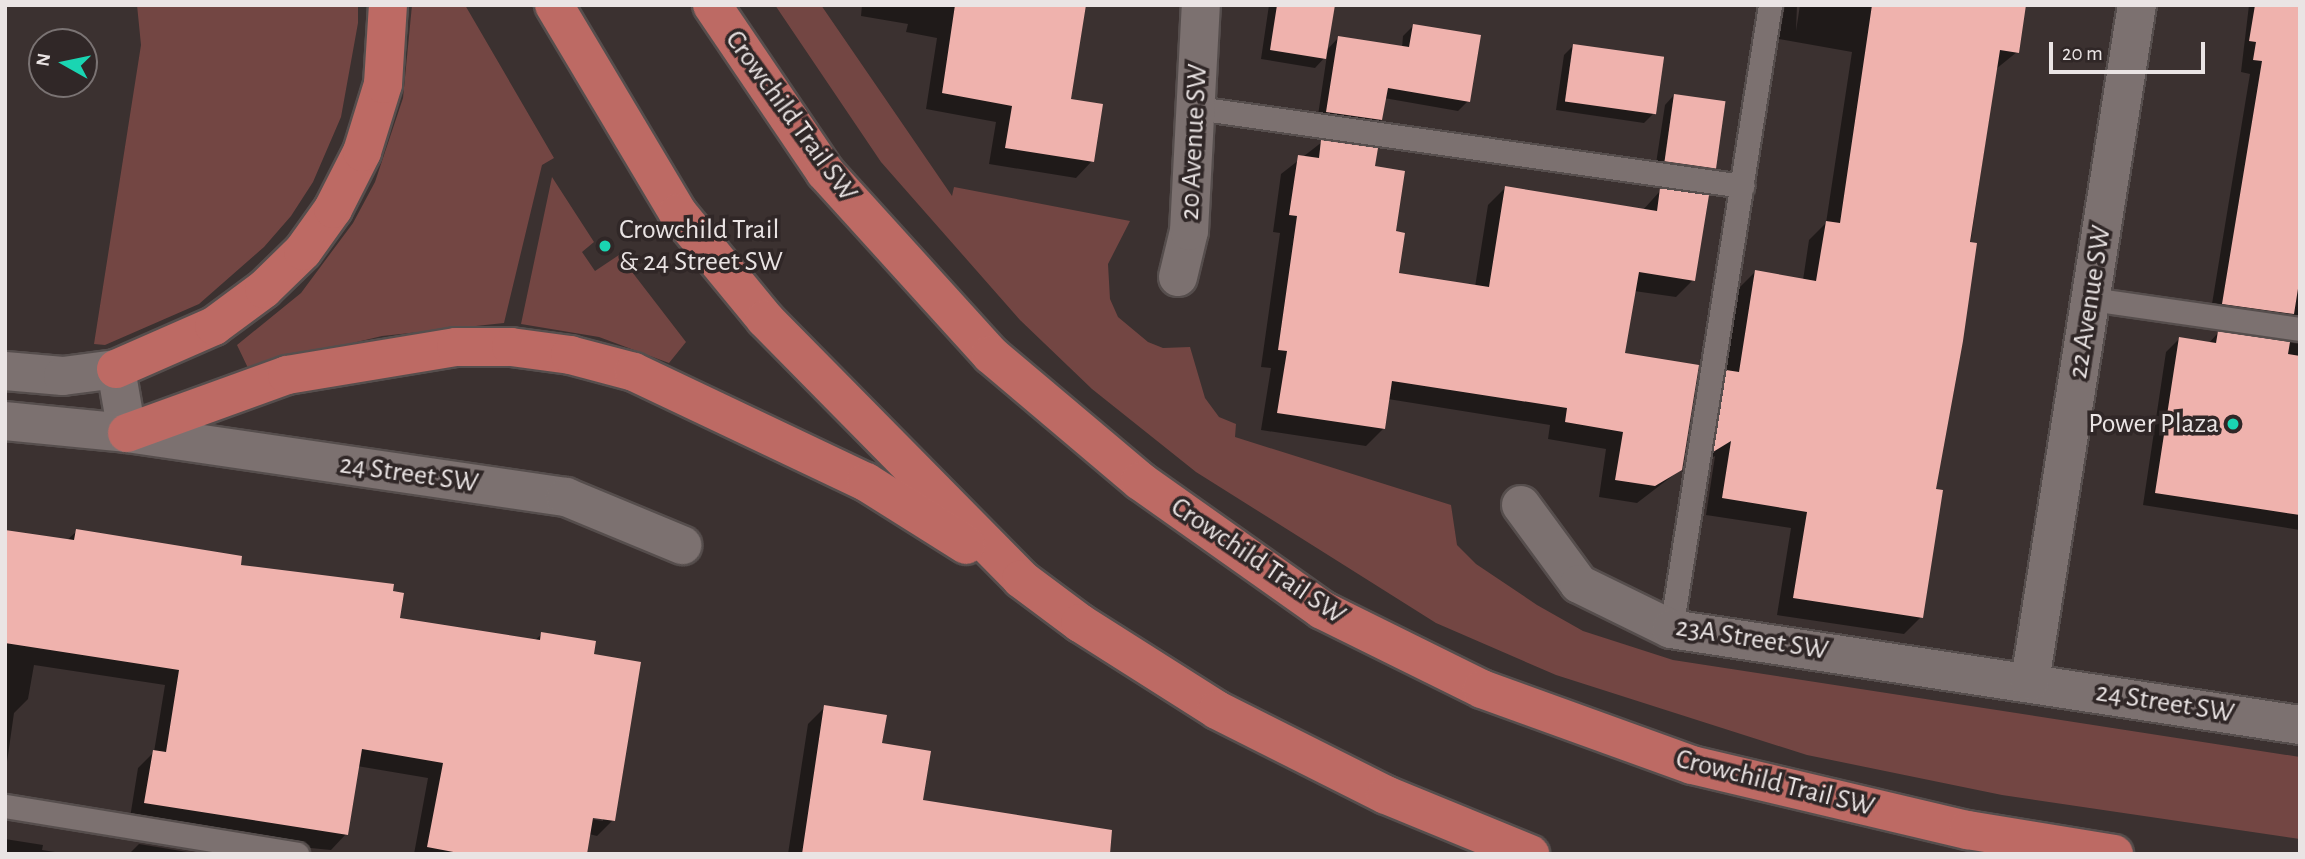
<!DOCTYPE html>
<html>
<head>
<meta charset="utf-8">
<style>
	body { margin:0 }
	#map { position:relative; width:2305px; height:859px; overflow:hidden; background:#3b3130; font-family:"Alegreya Sans",sans-serif }
	div>[style] { position:absolute }
	[style*='--x'] { left:calc(var(--x)*1px); top:calc(var(--y)*1px); width:calc(var(--w)*1px); rotate:calc(var(--a)*1deg) }
	.green>* { inset:0; background:#734643 }
	.shadow>* { inset:0; background:#0007 }
	.building>* { inset:0; background:#efb2ad; transform-origin:0 0 }
	.roads { filter:drop-shadow(2px 0 #564e4d) drop-shadow(-2px 0 #564e4d) drop-shadow(0 2px #564e4d) drop-shadow(0 -2px #564e4d) }
	.service>* { height:23px; margin:-11.5px; padding:0 11.5px; transform-origin:11.5px; border-radius:11.5px; background:#7c7170 }
	.minor>* { height:38px; margin:-19px; padding:0 19px; transform-origin:19px; border-radius:19px; background:#7c7170 }
	.tertiary>* { height:38px; margin:-19px; padding:0 19px; transform-origin:19px; border-radius:19px; background:#7c7170 }
	.motorway>* { height:38px; margin:-19px; padding:0 19px; transform-origin:19px; border-radius:19px; background:#bd6a64 }
	.dots>* { width:19px; height:19px; translate:-50% -50%; box-sizing:border-box; border:4px solid #302727; border-radius:50% }
	span { translate:-50% -50%; white-space:nowrap; text-align:center; line-height:1.15; -webkit-text-stroke:7px #302727; paint-order:stroke }
	.street-label { font-size:28px; color:#eae4e4 }
	.poi-label { font-size:28px; color:#eae4e4 }
	.left { translate:0 -50%; text-align:left }
	.right { translate:-100% -50%; text-align:right }
	.frame { position:absolute; inset:0; border:7px solid #eae4e4; pointer-events:none }
	.north { position:absolute; left:28px; top:28px; width:70px; height:70px; box-sizing:border-box; background:#302727; border:2px solid #7a7373; border-radius:50%; rotate:279deg; font-size:19px; font-weight:700; line-height:28px; text-align:center; color:#eae4e4 }
	.north::after { content:''; display:block; margin:auto; width:24px; height:32px; background:#1ad5b2; clip-path:polygon(50% 0,100% 100%,50% 72%,0 100%) }
	.scale { position:absolute; left:2049px; top:42px; width:156px; height:32px; box-sizing:border-box; border:4px solid #eae4e4; border-top:0; padding-left:9px; font-size:21px; line-height:24px; white-space:nowrap; color:#eae4e4; -webkit-text-stroke:5px #302727; paint-order:stroke }
</style>
</head>
<body>
<div id="map">
	<div class="green">
		<i style="clip-path:polygon(137px 5px,358px 5px,358px 23px,341px 117px,313px 182px,291px 216px,264px 247px,199px 304px,105px 345px,94px 344px,141px 45px)"></i>
		<i style="clip-path:polygon(412px 5px,465px 5px,554px 158px,542px 165px,504px 323px,382px 336px,248px 368px,237px 345px,301px 293px,353px 223px,375px 182px,403px 98px)"></i>
		<i style="clip-path:polygon(775px 5px,821px 5px,952px 196px,954px 187px,1130px 221px,1108px 264px,1110px 299px,1118px 317px,1148px 342px,1163px 348px,1190px 347px,1205px 398px,1219px 417px,1236px 424px,1235px 437px,1451px 505px,1457px 545px,1476px 564px,1537px 605px,1583px 631px,1673px 660px,2300px 757px,2300px 839px,2002px 795px,1807px 755px,1556px 675px,1436px 623px,1196px 472px,1092px 389px,1020px 320px,881px 162px)"></i>
		<i style="clip-path:polygon(552px 177px,594px 242px,582px 252px,595px 271px,619px 255px,686px 342px,669px 363px,599px 337px,521px 324px)"></i>
	</div>
	<div class="shadow">
		<i style="clip-path:polygon(862px 5px,1085px 5px,1069px 100px,1092px 161px,1076px 178px,989px 164px,996px 122px,926px 109px,937px 38px,906px 32px,908px 24px,861px 16px)"></i>
		<i style="clip-path:polygon(1269px 5px,1333px 5px,1326px 51px,1338px 38px,1402px 48px,1403px 36px,1413px 26px,1468px 101px,1458px 111px,1384px 98px,1381px 120px,1371px 129px,1317px 122px,1327px 55px,1315px 68px,1261px 59px)"></i>
		<i style="clip-path:polygon(1785px 5px,1797px 5px,1796px 31px,1800px 5px,2025px 5px,2017px 52px,1996px 69px,1934px 491px,1921px 617px,1904px 634px,1777px 615px,1791px 528px,1706px 515px,1715px 456px,1697px 466px,1710px 389px,1725px 374px,1738px 289px,1755px 272px,1803px 280px,1809px 240px,1826px 223px,1852px 52px,1779px 39px)"></i>
		<i style="clip-path:polygon(2249px 5px,2300px 5px,2300px 336px,2210px 316px,2250px 74px,2241px 72px)"></i>
		<i style="clip-path:polygon(1573px 46px,1654px 113px,1644px 123px,1556px 110px,1564px 55px)"></i>
		<i style="clip-path:polygon(1674px 95px,1711px 167px,1702px 177px,1655px 170px,1665px 105px)"></i>
		<i style="clip-path:polygon(1322px 142px,1373px 168px,1394px 233px,1397px 274px,1475px 287px,1488px 205px,1505px 188px,1643px 210px,1661px 190px,1693px 280px,1676px 297px,1634px 291px,1623px 354px,1680px 470px,1637px 503px,1599px 497px,1606px 449px,1548px 439px,1550px 425px,1388px 399px,1384px 428px,1366px 446px,1261px 430px,1271px 368px,1261px 367px,1280px 233px,1273px 232px,1281px 174px)"></i>
		<i style="clip-path:polygon(2218px 333px,2300px 344px,2300px 530px,2143px 505px,2166px 352px,2179px 339px,2208px 344px)"></i>
		<i style="clip-path:polygon(evenodd,77px 531px,239px 566px,398px 620px,534px 641px,542px 634px,592px 656px,613px 820px,597px 836px,589px 834px,586px 854px,414px 854px,428px 778px,357px 766px,346px 834px,331px 850px,128px 830px,138px 768px,154px 752px,165px 685px,34px 665px,28px 699px,14px 713px,5px 776px,5px 532px,66px 541px,77px 531px,603px 817px,603px 821px,584px 818px,603px 817px)"></i>
		<i style="clip-path:polygon(825px 707px,880px 745px,921px 802px,1059px 854px,788px 854px,808px 724px)"></i>
		<i style="clip-path:polygon(5px 839px,43px 845px,42px 850px,68px 854px,5px 854px)"></i>
		<i style="clip-path:polygon(139px 844px,199px 854px,129px 854px)"></i>
	</div>
	<div class="building">
		<i style="clip-path:polygon(955px 5px,1086px 5px,1071px 99px,1103px 104px,1094px 162px,1005px 148px,1012px 106px,942px 93px)"></i>
		<i style="clip-path:polygon(1277px 5px,1335px 5px,1326px 59px,1270px 50px)"></i>
		<i style="clip-path:polygon(1872px 5px,2026px 5px,2019px 53px,2000px 50px,1970px 242px,1977px 243px,1963px 341px,1936px 489px,1943px 490px,1923px 618px,1793px 598px,1807px 512px,1722px 498px,1731px 441px,1713px 452px,1726px 370px,1739px 372px,1755px 270px,1816px 281px,1826px 221px,1840px 223px)"></i>
		<i style="clip-path:polygon(2255px 5px,2300px 5px,2300px 276px,2294px 314px,2222px 304px,2262px 61px,2253px 60px,2256px 42px,2249px 41px)"></i>
		<i style="clip-path:polygon(1413px 24px,1481px 35px,1470px 102px,1388px 88px,1382px 120px,1326px 112px,1338px 36px,1409px 47px)"></i>
		<i style="left:1573px;top:44px;width:92px;height:58px;rotate:8deg"></i>
		<i style="left:1674px;top:94px;width:52px;height:68px;rotate:8deg"></i>
		<i style="clip-path:polygon(1321px 140px,1378px 148px,1375px 166px,1405px 171px,1396px 231px,1405px 233px,1399px 273px,1489px 287px,1505px 186px,1657px 211px,1660px 188px,1709px 195px,1695px 281px,1639px 272px,1625px 353px,1699px 365px,1682px 470px,1655px 486px,1615px 480px,1623px 432px,1565px 422px,1567px 408px,1392px 381px,1385px 429px,1277px 413px,1287px 351px,1278px 350px,1297px 216px,1289px 215px,1298px 155px,1319px 158px)"></i>
		<i style="clip-path:polygon(2218px 331px,2290px 342px,2288px 354px,2300px 356px,2300px 515px,2155px 493px,2179px 337px,2216px 343px)"></i>
		<i style="clip-path:polygon(76px 529px,242px 556px,241px 565px,394px 584px,393px 591px,404px 593px,400px 618px,540px 640px,541px 632px,596px 641px,594px 654px,641px 662px,615px 821px,593px 818px,587px 854px,464px 854px,427px 847px,443px 763px,362px 749px,348px 835px,144px 803px,153px 750px,166px 752px,179px 670px,5px 643px,5px 530px,74px 540px)"></i>
		<i style="clip-path:polygon(824px 705px,887px 715px,882px 743px,931px 751px,923px 800px,1112px 830px,1110px 854px,802px 854px)"></i>
	</div>
	<div class="roads">
		<div class="service">
			<i style="--x:1197;--y:108;--w:551;--a:8.14"></i>
			<i style="--x:2091;--y:299;--w:211;--a:8.2"></i>
			<i style="--x:1671;--y:629;--w:632;--a:-80.98"></i>
			<i style="--x:5;--y:806;--w:296;--a:9.3"></i>
		</div>
		<div class="minor">
			<i style="--x:1178;--y:277;--w:47;--a:-76.6"></i>
			<i style="--x:1189;--y:231;--w:226;--a:-87"></i>
			<i style="--x:116;--y:369;--w:65;--a:80.2"></i>
			<i style="--x:127;--y:433;--w:444;--a:8.3"></i>
			<i style="--x:566;--y:497;--w:126;--a:22.5"></i>
			<i style="--x:1521;--y:505;--w:98;--a:53.7"></i>
			<i style="--x:1579;--y:584;--w:102;--a:26.1"></i>
			<i style="--x:1671;--y:629;--w:636;--a:8.68"></i>
			<i style="--x:2030;--y:681;--w:684;--a:-81.01"></i>
		</div>
		<div class="tertiary">
			<i style="--x:5;--y:371;--w:58;--a:4.9"></i>
			<i style="--x:63;--y:376;--w:53;--a:-7.5"></i>
			<i style="--x:5;--y:421;--w:123;--a:5.6"></i>
		</div>
		<div class="motorway">
			<i style="--x:554;--y:5;--w:242;--a:59.2"></i>
			<i style="--x:678;--y:213;--w:137;--a:50.6"></i>
			<i style="--x:765;--y:319;--w:365;--a:45.4"></i>
			<i style="--x:1021;--y:579;--w:74;--a:36.7"></i>
			<i style="--x:1080;--y:623;--w:162;--a:32.4"></i>
			<i style="--x:1217;--y:710;--w:189;--a:26.7"></i>
			<i style="--x:1386;--y:795;--w:156;--a:22.3"></i>
			<i style="--x:712;--y:5;--w:202;--a:55.9"></i>
			<i style="--x:825;--y:172;--w:247;--a:47.8"></i>
			<i style="--x:991;--y:355;--w:195;--a:40.2"></i>
			<i style="--x:1140;--y:481;--w:223;--a:35.3"></i>
			<i style="--x:1322;--y:610;--w:178;--a:26.3"></i>
			<i style="--x:1482;--y:689;--w:223;--a:19.9"></i>
			<i style="--x:1692;--y:765;--w:284;--a:13.3"></i>
			<i style="--x:1968;--y:830;--w:148;--a:9.3"></i>
			<i style="--x:116;--y:369;--w:107;--a:-23.7"></i>
			<i style="--x:214;--y:326;--w:62;--a:-36.5"></i>
			<i style="--x:264;--y:289;--w:54;--a:-44.3"></i>
			<i style="--x:303;--y:251;--w:52;--a:-54.5"></i>
			<i style="--x:333;--y:209;--w:64;--a:-63"></i>
			<i style="--x:362;--y:152;--w:71;--a:-72.8"></i>
			<i style="--x:383;--y:84;--w:79;--a:-86.4"></i>
			<i style="--x:127;--y:433;--w:170;--a:-19.9"></i>
			<i style="--x:287;--y:375;--w:171;--a:-9.4"></i>
			<i style="--x:456;--y:347;--w:55;--a:0"></i>
			<i style="--x:511;--y:347;--w:60;--a:7.7"></i>
			<i style="--x:570;--y:355;--w:66;--a:14.9"></i>
			<i style="--x:634;--y:372;--w:257;--a:25.4"></i>
			<i style="--x:866;--y:482;--w:118;--a:32.2"></i>
		</div>
	</div>
	<div class="dots">
		<i style="left:605px;top:246px;background:#1ad5b2"></i>
		<i style="left:2233px;top:424px;background:#1ad5b2"></i>
	</div>
	<div class="street-label">
		<span style="left:791px;top:116px;rotate:54deg">Crowchild Trail SW</span>
		<span style="left:1194px;top:142px;rotate:-87deg">20 Avenue SW</span>
		<span style="left:2090px;top:302px;rotate:-81deg">22 Avenue SW</span>
		<span style="left:409px;top:474px;rotate:8deg">24 Street SW</span>
		<span style="left:1258px;top:561px;rotate:34deg">Crowchild Trail SW</span>
		<span style="left:1752px;top:639px;rotate:9deg">23A Street SW</span>
		<span style="left:2165px;top:703px;rotate:9deg">24 Street SW</span>
		<span style="left:1775px;top:783px;rotate:14deg">Crowchild Trail SW</span>
	</div>
	<div class="poi-label">
		<span class="left" style="left:619px;top:246px">Crowchild Trail<br>&amp; 24 Street SW</span>
		<span class="right" style="left:2219px;top:424px">Power Plaza</span>
	</div>
	<div class="frame"></div>
	<div class="north">N</div>
	<div class="scale">20 m</div>
</div>
</body>
</html>
